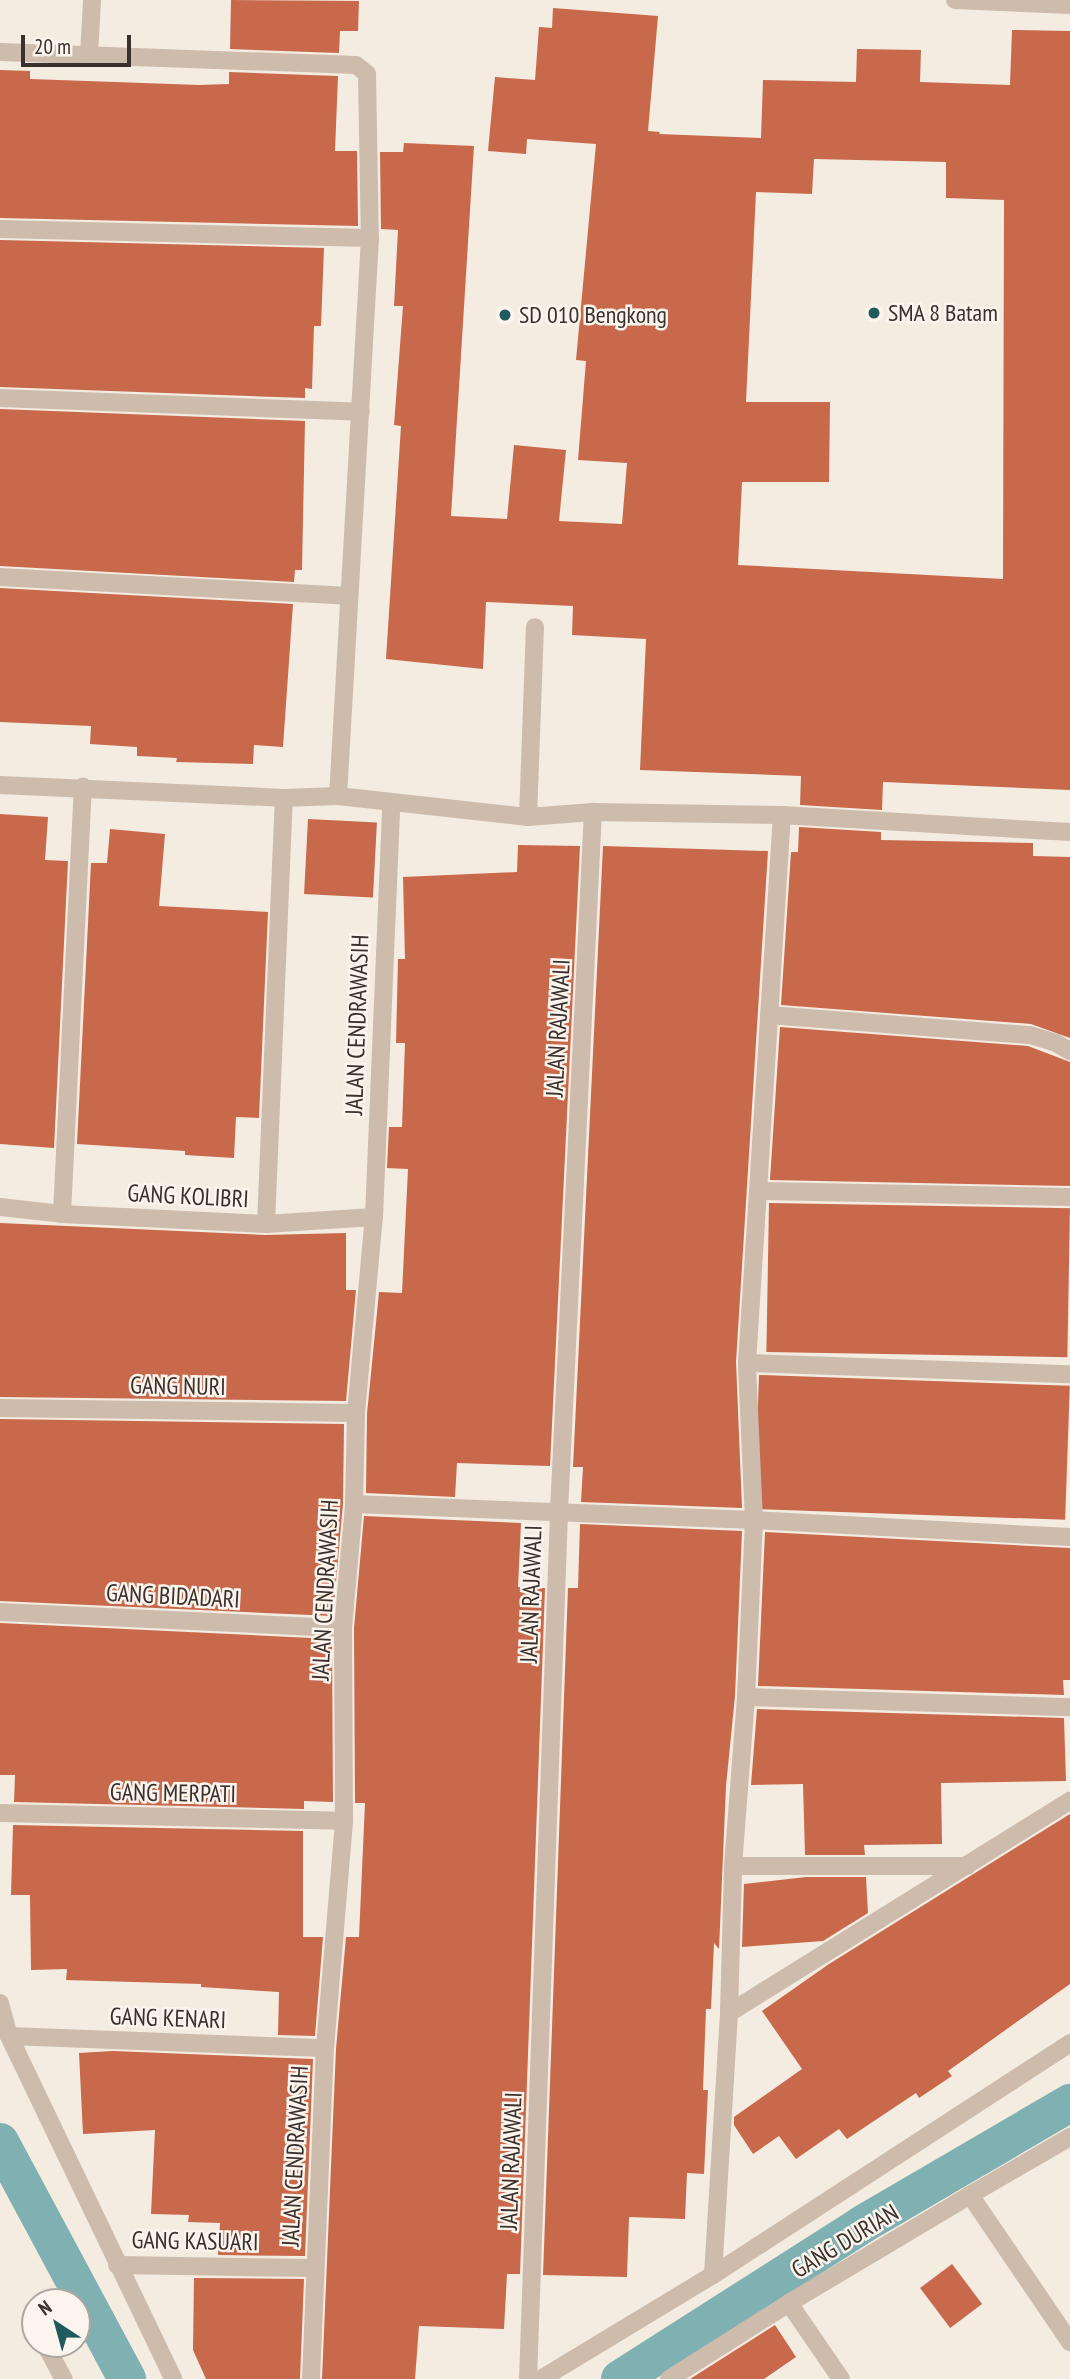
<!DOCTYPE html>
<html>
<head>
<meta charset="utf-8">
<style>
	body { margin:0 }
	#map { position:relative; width:1070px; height:2379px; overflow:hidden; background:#f4ebe1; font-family:"PT Sans Narrow",sans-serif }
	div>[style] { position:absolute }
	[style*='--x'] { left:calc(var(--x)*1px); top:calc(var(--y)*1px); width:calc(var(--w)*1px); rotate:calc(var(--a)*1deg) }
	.canal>* { height:38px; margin:-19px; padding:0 19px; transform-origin:19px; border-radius:19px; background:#7fb0b2 }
	.building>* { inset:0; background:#c8694b; transform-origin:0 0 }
	.lane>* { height:18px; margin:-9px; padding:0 9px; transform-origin:9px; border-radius:9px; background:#cdbbac }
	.street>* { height:18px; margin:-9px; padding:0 9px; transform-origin:9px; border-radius:9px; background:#cdbbac }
	.dots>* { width:19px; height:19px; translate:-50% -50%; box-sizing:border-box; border:4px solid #fbf5ee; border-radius:50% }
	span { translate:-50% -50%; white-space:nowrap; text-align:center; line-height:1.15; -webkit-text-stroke:5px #fbf5ee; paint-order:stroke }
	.poi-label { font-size:24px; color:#3b302b }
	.left { translate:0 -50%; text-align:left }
	.street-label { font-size:24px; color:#3b302b }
	.north { position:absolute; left:21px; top:2288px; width:70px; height:70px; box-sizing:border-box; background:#fbf5ee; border:2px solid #aea6a0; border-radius:50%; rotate:324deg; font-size:19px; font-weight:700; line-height:28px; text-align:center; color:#3b302b }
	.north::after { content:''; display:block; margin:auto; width:24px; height:32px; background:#1f5a5e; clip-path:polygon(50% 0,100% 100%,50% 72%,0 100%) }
	.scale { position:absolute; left:21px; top:35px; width:110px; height:32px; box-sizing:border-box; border:4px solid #3b302b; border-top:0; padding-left:9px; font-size:21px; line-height:24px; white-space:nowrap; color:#3b302b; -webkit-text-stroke:5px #fbf5ee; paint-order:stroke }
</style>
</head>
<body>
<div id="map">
	<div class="canal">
		<i style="--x:0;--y:2142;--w:269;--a:61.8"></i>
		<i style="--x:620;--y:2379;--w:288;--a:-32.5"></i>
		<i style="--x:863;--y:2224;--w:240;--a:-30.3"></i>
	</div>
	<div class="building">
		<i style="clip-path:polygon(231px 0,359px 1px,358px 31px,340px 31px,339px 53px,230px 49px)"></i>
		<i style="clip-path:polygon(evenodd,553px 8px,658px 16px,648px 131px,660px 132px,659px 134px,761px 138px,763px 80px,856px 82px,857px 49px,921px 50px,920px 82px,1010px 85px,1012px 30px,1070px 31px,1070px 790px,883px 782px,882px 810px,800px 805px,801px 776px,640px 770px,646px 639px,572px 635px,573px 606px,486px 602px,483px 669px,386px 659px,401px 426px,394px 425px,403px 306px,394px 306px,398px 230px,381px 229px,380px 152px,403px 152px,404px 143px,474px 146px,451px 516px,507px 519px,514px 445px,566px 450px,559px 521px,622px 524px,627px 463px,578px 460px,586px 361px,576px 360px,596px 144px,527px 139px,526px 154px,488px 151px,495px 77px,535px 80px,539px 27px,552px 28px,553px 8px,814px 159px,946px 162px,946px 198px,1004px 200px,1003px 579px,738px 565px,742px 482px,829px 482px,830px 402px,746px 402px,756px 192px,812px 194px,814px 159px)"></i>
		<i style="clip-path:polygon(0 70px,30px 71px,30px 79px,199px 85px,229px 84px,229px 72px,338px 76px,335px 151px,357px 151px,358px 226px,0 218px)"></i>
		<i style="clip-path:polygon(0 240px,324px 248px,321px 326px,314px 326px,312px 389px,305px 388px,305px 398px,0 387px)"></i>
		<i style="clip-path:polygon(0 409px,305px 421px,302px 570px,295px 570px,294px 582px,0 566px)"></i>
		<i style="clip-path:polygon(0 588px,293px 604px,283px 747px,254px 745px,253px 764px,176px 762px,177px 758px,137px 756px,137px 747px,90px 744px,91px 726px,0 722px)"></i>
		<i style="clip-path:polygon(0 814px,48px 817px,45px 860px,68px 861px,54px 1148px,0 1144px)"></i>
		<i style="left:308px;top:819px;width:69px;height:75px;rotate:3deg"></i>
		<i style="clip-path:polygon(799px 827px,881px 832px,881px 840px,1033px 843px,1033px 856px,1070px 857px,1070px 1038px,1031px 1024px,781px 1005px,791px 852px,798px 852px)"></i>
		<i style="clip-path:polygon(110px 829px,165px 834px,159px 906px,268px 912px,259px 1118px,236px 1117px,234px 1158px,185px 1155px,185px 1151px,77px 1144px,91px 863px,107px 863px)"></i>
		<i style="clip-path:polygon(518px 845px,580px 846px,550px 1466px,457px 1463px,455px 1497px,366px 1493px,367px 1414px,379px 1292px,402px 1293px,408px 1169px,387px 1168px,389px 1127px,402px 1127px,405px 1043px,396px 1043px,398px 959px,405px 959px,403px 877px,517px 872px)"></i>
		<i style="clip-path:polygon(603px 846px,768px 851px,736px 1362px,742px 1508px,581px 1502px,583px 1467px,573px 1467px)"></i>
		<i style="clip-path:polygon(780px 1027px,1028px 1046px,1070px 1062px,1070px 1186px,770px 1180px)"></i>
		<i style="left:769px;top:1203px;width:301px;height:149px;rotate:1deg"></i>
		<i style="clip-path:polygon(0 1223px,265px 1235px,346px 1233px,346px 1290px,356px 1290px,346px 1401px,0 1397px)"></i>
		<i style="left:759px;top:1375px;width:311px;height:134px;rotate:2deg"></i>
		<i style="clip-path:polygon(0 1419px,344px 1424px,343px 1503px,333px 1616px,0 1601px)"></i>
		<i style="clip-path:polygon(364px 1516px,521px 1523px,518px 1587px,545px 1588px,520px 2274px,507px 2274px,504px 2329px,419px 2326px,415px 2379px,322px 2379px,336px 2049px,346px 1937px,359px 1937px,365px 1803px,355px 1803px,354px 1628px)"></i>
		<i style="clip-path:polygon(580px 1524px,742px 1531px,735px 1696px,726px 1786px,719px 1949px,714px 1943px,711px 2009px,706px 2009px,703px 2090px,708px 2090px,704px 2174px,687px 2173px,685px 2219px,629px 2217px,627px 2277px,543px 2275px,568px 1588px,578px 1588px)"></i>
		<i style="clip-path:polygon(765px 1532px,1070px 1548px,1070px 1680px,1063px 1680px,1064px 1695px,758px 1686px)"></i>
		<i style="clip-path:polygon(0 1623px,332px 1639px,333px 1802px,304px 1801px,304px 1809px,14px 1802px,15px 1775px,0 1775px)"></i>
		<i style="clip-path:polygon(757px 1709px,1064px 1718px,1066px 1781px,941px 1783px,942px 1844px,864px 1845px,865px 1855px,805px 1855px,803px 1784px,751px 1785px)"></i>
		<i style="clip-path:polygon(1070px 1814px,1070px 1984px,948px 2071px,952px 2076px,919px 2098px,916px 2093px,847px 2139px,839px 2129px,796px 2159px,779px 2136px,753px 2154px,734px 2125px,734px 2117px,802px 2069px,762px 2011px,829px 1964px)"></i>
		<i style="clip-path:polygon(13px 1825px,303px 1831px,303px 1937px,323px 1937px,315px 2036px,278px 2035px,279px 1992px,201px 1987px,201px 1984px,66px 1980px,67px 1969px,31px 1970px,30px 1895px,11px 1895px)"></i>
		<i style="clip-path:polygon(806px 1877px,866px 1877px,868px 1913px,823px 1941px,742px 1947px,744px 1884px)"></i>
		<i style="clip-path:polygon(113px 2051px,313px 2059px,305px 2256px,218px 2255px,220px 2223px,188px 2222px,189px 2215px,151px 2214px,155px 2130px,83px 2134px,79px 2053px)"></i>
		<i style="left:952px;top:2264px;width:50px;height:40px;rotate:53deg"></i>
		<i style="clip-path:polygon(194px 2278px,304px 2279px,300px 2379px,206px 2379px,193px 2350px)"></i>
		<i style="clip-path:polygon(775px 2325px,796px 2357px,764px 2379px,690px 2379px)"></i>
	</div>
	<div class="lane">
		<i style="--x:528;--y:817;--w:190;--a:-87.9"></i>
	</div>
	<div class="street">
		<i style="--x:955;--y:0;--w:115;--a:2.5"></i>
		<i style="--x:0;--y:52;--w:356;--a:2.1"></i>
		<i style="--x:356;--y:65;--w:14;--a:39"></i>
		<i style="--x:367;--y:74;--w:164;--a:89"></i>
		<i style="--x:370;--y:238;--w:559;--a:93.28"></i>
		<i style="--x:89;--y:56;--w:56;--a:-86.9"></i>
		<i style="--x:0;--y:229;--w:370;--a:1.4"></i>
		<i style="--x:0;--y:398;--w:361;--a:2.2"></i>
		<i style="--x:0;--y:577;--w:349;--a:3.1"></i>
		<i style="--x:0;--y:785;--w:284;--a:2.6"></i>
		<i style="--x:284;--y:798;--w:54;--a:-2.1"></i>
		<i style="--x:338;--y:796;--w:191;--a:6.3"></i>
		<i style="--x:528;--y:817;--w:65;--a:-4.4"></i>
		<i style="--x:593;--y:812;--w:189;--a:0.9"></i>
		<i style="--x:782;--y:815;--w:289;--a:3.4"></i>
		<i style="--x:769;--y:1015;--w:262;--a:4.4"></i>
		<i style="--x:1030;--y:1035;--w:27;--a:17"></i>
		<i style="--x:1056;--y:1043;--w:16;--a:30"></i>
		<i style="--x:760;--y:1191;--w:310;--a:1.1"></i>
		<i style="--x:0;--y:1207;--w:62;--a:6.4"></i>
		<i style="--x:62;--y:1214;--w:204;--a:2.8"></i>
		<i style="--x:266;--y:1224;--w:108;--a:-3.7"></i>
		<i style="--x:62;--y:1214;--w:428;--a:-87.2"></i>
		<i style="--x:266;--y:1224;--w:426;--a:-87.6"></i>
		<i style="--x:747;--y:1363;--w:323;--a:2"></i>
		<i style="--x:0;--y:1408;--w:356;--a:0.8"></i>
		<i style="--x:354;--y:1504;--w:400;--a:2.3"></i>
		<i style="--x:754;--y:1520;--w:316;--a:3.1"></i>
		<i style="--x:0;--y:1612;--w:343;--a:2.7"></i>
		<i style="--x:746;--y:1697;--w:324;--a:1.8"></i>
		<i style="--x:0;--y:1813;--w:344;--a:1.3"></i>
		<i style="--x:733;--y:1866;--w:234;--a:0"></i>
		<i style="--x:0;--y:2003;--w:34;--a:75"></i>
		<i style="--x:9;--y:2036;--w:380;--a:64.4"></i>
		<i style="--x:729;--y:2013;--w:402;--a:-31.9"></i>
		<i style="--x:9;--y:2036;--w:316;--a:2.2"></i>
		<i style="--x:1070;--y:2137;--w:116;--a:149.9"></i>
		<i style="--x:970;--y:2195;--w:178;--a:55.8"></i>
		<i style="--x:117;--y:2265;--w:197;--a:0.9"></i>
		<i style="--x:713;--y:2275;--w:262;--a:-86.5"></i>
		<i style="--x:729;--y:2013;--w:147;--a:-88.4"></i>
		<i style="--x:733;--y:1866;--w:169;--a:-85.6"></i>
		<i style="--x:746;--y:1697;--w:177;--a:-87.4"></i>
		<i style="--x:754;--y:1520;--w:157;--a:-92.6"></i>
		<i style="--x:747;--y:1363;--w:549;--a:-86.35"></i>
		<i style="--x:45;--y:2344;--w:40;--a:62"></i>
		<i style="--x:311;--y:2379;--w:331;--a:-87.6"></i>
		<i style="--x:325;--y:2048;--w:228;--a:-85.2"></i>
		<i style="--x:344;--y:1821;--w:193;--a:-90.3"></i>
		<i style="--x:343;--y:1628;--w:124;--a:-84.9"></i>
		<i style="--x:354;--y:1504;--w:91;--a:-88.7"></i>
		<i style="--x:356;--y:1413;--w:197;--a:-84.8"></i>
		<i style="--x:374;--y:1217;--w:413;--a:-87.6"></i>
		<i style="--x:528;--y:2379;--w:869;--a:-87.95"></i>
		<i style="--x:559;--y:1511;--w:700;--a:-87.22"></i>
		<i style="--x:541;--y:2379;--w:201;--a:-31.2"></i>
		<i style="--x:713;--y:2275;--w:426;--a:-33"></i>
		<i style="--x:669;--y:2379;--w:142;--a:-32.3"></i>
		<i style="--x:841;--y:2379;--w:92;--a:-124.4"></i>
		<i style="--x:789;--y:2303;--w:211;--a:-30.8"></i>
	</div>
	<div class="dots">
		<i style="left:874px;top:313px;background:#1f5a5e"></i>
		<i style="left:505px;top:315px;background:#1f5a5e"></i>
	</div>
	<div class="poi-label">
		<span class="left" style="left:888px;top:313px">SMA 8 Batam</span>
		<span class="left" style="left:519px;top:315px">SD 010 Bengkong</span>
	</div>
	<div class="street-label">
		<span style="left:357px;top:1025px;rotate:-88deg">JALAN CENDRAWASIH</span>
		<span style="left:558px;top:1028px;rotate:-87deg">JALAN RAJAWALI</span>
		<span style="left:188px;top:1196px;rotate:3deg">GANG KOLIBRI</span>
		<span style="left:178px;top:1386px;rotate:1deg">GANG NURI</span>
		<span style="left:325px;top:1590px;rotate:-87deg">JALAN CENDRAWASIH</span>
		<span style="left:531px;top:1594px;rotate:-88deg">JALAN RAJAWALI</span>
		<span style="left:173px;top:1596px;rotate:3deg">GANG BIDADARI</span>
		<span style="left:173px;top:1793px;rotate:1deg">GANG MERPATI</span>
		<span style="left:168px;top:2018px;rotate:2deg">GANG KENARI</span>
		<span style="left:295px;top:2156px;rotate:-87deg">JALAN CENDRAWASIH</span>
		<span style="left:511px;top:2161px;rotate:-88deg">JALAN RAJAWALI</span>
		<span style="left:195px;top:2241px;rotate:1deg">GANG KASUARI</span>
		<span style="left:845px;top:2241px;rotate:-31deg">GANG DURIAN</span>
	</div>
	<div class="north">N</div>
	<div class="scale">20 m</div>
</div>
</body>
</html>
